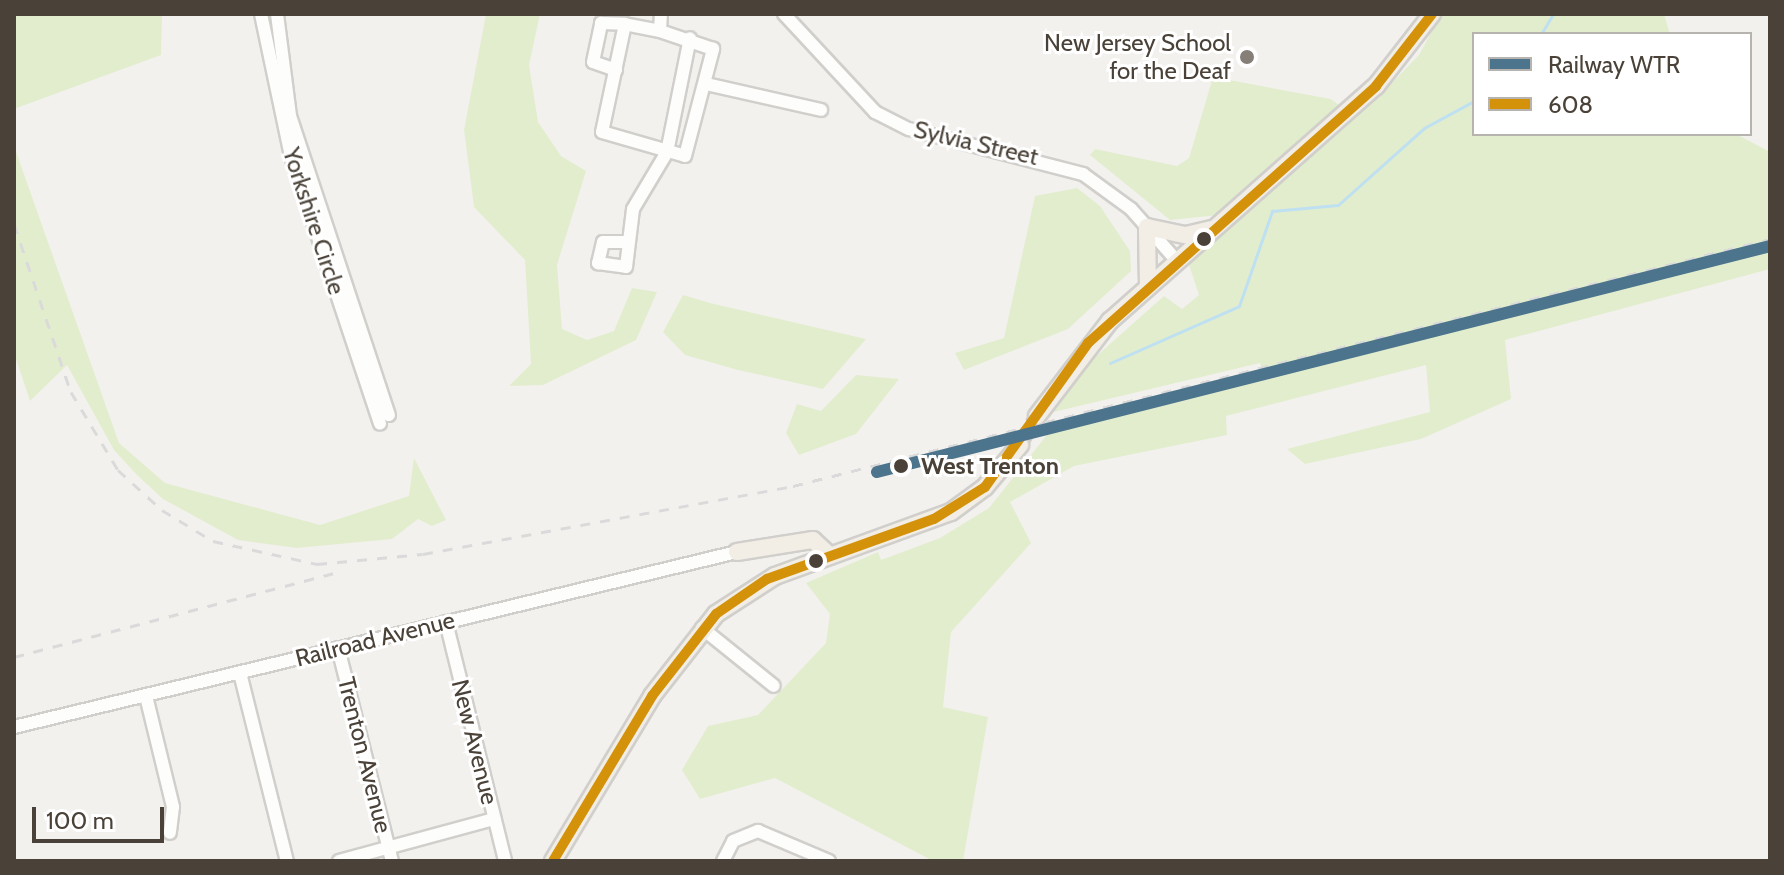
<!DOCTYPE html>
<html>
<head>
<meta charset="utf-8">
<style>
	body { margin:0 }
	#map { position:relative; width:1784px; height:875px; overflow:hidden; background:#f3f1ee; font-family:Cabin,sans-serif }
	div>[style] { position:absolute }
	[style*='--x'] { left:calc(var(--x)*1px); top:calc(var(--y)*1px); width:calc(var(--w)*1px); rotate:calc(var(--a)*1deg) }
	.green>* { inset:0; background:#e2edce }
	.stream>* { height:3px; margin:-1.5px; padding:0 1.5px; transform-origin:1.5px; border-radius:1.5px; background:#bee0f1 }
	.major-tunnel>* { height:16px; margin-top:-8px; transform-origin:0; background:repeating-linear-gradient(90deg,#d1ceca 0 16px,transparent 0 24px) }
	.roads { filter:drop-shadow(2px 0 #d1cfcb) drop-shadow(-2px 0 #d1cfcb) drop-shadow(0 2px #d1cfcb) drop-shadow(0 -2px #d1cfcb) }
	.minor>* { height:12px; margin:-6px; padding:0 6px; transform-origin:6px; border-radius:6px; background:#fdfdfc }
	.major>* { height:16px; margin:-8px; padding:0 8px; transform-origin:8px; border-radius:8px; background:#f2eee6 }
	.rail>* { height:3px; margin-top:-1.5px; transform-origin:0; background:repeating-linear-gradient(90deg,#dadada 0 10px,transparent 0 20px) }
	.bus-1>* { height:10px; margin:-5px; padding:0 5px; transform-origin:5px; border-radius:5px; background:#d4920b }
	.rail-1>* { height:12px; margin:-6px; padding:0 6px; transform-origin:6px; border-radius:6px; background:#4c748c }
	.dots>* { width:22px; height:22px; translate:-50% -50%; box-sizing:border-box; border:4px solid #fff; border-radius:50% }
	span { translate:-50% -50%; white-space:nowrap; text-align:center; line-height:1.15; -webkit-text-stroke:6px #fff; paint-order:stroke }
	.poi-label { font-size:24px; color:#4a4238 }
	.right { translate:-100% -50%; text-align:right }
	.street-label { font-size:24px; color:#4a4238 }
	.stop-label { font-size:24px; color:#4a4238; font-weight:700 }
	.left { translate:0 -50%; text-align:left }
	.frame { position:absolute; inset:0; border:16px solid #4a4238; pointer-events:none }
	.legend { position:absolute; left:1472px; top:32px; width:280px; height:104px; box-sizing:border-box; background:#fff; border:2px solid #b7b3af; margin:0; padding:10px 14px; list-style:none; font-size:24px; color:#4a4238 }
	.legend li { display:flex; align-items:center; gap:16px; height:40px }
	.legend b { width:40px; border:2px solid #b7b3af }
	.scale { position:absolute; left:32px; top:807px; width:132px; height:36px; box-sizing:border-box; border:4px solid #4a4238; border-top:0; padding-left:10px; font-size:24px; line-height:28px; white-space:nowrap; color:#4a4238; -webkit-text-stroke:6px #fff; paint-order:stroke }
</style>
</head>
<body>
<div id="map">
	<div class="green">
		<i style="clip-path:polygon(14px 14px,162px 14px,161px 55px,14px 109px)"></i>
		<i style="clip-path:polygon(486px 14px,540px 14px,529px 65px,538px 122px,561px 156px,586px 171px,557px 265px,562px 329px,587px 340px,614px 331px,632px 288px,657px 292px,636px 340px,543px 385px,509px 386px,531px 364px,525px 260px,474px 207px,464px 130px)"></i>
		<i style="clip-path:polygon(1441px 14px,1664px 14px,1670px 34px,1474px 34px,1474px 134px,1736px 134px,1770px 152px,1770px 269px,1505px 340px,1511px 399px,1421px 439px,1305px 464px,1287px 449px,1430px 412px,1426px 365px,1226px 416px,1227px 435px,1074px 466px,1010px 502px,1031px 543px,951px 632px,943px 707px,988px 717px,963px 861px,933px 861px,775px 778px,700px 799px,682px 770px,708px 726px,758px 715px,826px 643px,830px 614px,806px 583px,878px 552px,881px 560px,940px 538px,989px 508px,1054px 426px,1263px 372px,1260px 363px,1045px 414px,1075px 375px,1164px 296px,1182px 309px,1199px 295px,1189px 265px,1386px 89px,1419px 55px)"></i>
		<i style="clip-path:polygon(1213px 77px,1331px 99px,1344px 109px,1219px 215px,1170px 220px,1090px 155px,1095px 149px,1177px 166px,1189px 158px)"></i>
		<i style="clip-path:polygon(14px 146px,119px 443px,165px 483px,320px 525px,409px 496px,414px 458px,446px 520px,432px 526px,418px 519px,392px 539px,297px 548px,238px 540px,163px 499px,137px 475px,114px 450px,67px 365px,30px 401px,14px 353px)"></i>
		<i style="clip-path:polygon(1077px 188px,1100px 206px,1130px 251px,1131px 271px,1068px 329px,964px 370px,955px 353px,1004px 338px,1035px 196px)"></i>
		<i style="clip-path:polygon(683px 295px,710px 303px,866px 339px,823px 389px,738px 370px,685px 355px,663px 332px)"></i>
		<i style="clip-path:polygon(856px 375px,899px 379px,856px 434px,799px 455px,786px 433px,797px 404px,821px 411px)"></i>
	</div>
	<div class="stream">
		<i style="--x:1541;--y:34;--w:23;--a:-59"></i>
		<i style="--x:1110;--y:363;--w:141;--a:-23.8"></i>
		<i style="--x:1239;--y:306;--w:101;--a:-70.8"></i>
		<i style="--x:1272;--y:211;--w:66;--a:-5.2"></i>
		<i style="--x:1338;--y:205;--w:115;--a:-41.8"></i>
		<i style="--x:1424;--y:128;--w:57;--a:-28.4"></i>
	</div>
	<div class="major-tunnel">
		<i style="--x:1020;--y:445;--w:34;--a:-60"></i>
	</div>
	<div class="roads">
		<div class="minor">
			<i style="--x:261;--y:14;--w:145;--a:78.1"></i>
			<i style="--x:291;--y:156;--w:282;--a:71.6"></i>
			<i style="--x:277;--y:14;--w:103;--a:82.7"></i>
			<i style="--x:290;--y:116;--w:315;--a:71.7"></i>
			<i style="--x:784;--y:14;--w:134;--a:47.1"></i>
			<i style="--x:875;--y:112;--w:38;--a:27"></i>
			<i style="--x:909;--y:129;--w:180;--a:14.5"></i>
			<i style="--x:1083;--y:174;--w:59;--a:36.1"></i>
			<i style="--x:1131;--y:209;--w:69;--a:48.5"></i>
			<i style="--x:660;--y:31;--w:36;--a:-169"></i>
			<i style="--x:625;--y:24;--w:110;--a:102"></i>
			<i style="--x:602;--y:132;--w:86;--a:16.1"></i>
			<i style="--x:685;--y:156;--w:111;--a:-75.3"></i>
			<i style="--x:713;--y:49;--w:56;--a:-161.2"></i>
			<i style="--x:660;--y:31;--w:17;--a:-87"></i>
			<i style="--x:616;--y:70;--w:24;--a:-161"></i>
			<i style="--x:593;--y:62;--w:40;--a:-78"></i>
			<i style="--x:601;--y:23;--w:24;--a:2"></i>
			<i style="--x:706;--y:84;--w:118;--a:12.7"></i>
			<i style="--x:624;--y:242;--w:21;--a:180"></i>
			<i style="--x:603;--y:242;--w:22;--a:103"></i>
			<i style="--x:598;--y:263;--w:28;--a:8"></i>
			<i style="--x:626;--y:267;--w:58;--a:-83.1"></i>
			<i style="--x:633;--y:209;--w:66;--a:-59.2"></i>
			<i style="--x:667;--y:152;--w:116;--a:-78.6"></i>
			<i style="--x:446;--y:622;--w:246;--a:76.1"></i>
			<i style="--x:702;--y:628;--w:92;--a:38.9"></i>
			<i style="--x:338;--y:648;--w:220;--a:75.8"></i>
			<i style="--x:240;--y:673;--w:194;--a:76"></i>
			<i style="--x:146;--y:696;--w:114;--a:76.3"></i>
			<i style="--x:173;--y:807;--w:26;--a:97"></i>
			<i style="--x:14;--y:727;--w:744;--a:-13.61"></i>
			<i style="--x:339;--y:861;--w:161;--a:-15.2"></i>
			<i style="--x:723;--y:861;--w:22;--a:-63"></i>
			<i style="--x:733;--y:841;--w:27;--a:-22"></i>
			<i style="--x:758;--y:831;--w:77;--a:22.9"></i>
		</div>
		<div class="major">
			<i style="--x:1148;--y:287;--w:60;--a:-91"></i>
			<i style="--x:1147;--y:227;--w:40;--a:12"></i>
			<i style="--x:1186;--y:235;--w:26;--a:-13"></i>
			<i style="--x:1037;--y:416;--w:120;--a:-52.5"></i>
			<i style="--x:1110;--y:321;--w:355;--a:-41.5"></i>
			<i style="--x:1376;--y:86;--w:91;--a:-52.1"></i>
			<i style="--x:737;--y:552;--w:77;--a:-9"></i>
			<i style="--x:813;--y:540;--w:23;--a:43"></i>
			<i style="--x:553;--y:861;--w:192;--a:-59"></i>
			<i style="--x:652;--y:696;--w:104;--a:-52"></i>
			<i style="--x:716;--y:614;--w:70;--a:-32.8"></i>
			<i style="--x:775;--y:576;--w:187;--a:-20"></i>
			<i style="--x:951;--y:512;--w:42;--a:-36.3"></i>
			<i style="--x:985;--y:487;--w:55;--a:-50.2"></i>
		</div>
	</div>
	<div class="rail">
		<i style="--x:14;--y:224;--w:177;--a:71.3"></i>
		<i style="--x:71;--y:392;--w:91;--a:58.9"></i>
		<i style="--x:118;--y:470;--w:59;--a:42.3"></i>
		<i style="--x:162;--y:510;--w:60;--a:31.3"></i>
		<i style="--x:213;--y:541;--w:107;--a:12.5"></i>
		<i style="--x:317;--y:564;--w:106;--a:-5.4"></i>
		<i style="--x:423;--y:554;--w:376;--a:-10.4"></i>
		<i style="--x:793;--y:486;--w:1008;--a:-14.19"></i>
		<i style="--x:14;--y:657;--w:338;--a:-14.7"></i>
	</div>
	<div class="bus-1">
		<i style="--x:553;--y:861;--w:192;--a:-59"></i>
		<i style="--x:652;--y:696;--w:104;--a:-52"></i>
		<i style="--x:716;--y:614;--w:62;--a:-34.5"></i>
		<i style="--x:767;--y:579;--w:177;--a:-19.8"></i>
		<i style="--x:934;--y:519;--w:60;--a:-32.1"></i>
		<i style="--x:985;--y:487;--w:177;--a:-54.4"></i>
		<i style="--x:1088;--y:343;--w:386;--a:-41.7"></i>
		<i style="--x:1376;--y:86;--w:91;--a:-52.1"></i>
	</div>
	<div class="rail-1">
		<i style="--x:877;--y:472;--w:921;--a:-14.2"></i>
	</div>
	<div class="dots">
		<i style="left:1247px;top:57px;background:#857f78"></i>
		<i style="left:1204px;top:239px;background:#4a4238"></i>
		<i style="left:901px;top:466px;background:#4a4238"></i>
		<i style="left:816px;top:561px;background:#4a4238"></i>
	</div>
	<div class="poi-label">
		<span class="right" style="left:1231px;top:57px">New Jersey School<br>for the Deaf</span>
	</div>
	<div class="street-label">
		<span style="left:976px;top:143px;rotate:13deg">Sylvia Street</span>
		<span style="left:314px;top:221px;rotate:72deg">Yorkshire Circle</span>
		<span style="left:375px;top:639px;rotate:-14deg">Railroad Avenue</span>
		<span style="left:475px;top:742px;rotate:76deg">New Avenue</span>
		<span style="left:365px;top:755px;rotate:76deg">Trenton Avenue</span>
	</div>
	<div class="stop-label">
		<span class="left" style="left:921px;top:466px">West Trenton</span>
	</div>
	<div class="frame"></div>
	<ul class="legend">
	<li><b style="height:10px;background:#4c748c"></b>Railway WTR</li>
	<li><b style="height:10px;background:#d4920b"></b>608</li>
	</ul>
	<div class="scale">100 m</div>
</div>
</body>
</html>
